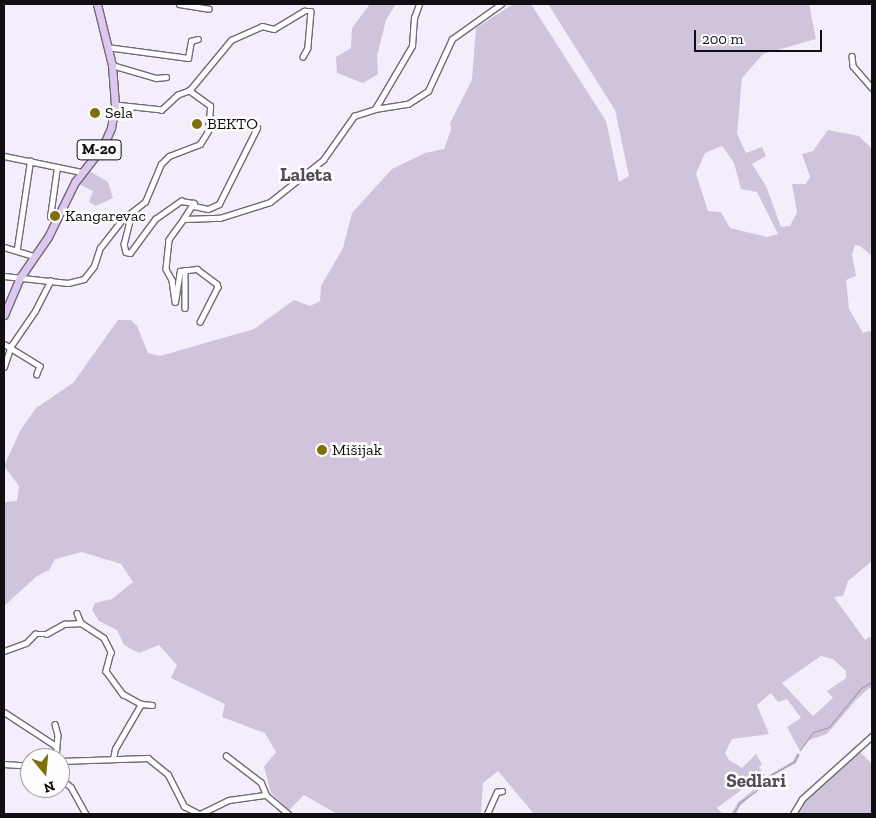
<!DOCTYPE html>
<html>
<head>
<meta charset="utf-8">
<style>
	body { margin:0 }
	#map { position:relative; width:876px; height:818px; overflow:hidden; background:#f4edfb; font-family:"Zilla Slab",serif }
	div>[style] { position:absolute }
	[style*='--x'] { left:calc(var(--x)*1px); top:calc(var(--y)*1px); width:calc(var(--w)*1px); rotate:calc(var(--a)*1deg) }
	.green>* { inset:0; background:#d0c4dc }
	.stream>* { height:1px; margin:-0.5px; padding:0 0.5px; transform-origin:0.5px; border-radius:0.5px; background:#a394b2 }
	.roads { filter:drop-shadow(1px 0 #706a76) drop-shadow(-1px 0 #706a76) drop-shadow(0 1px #706a76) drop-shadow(0 -1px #706a76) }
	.minor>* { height:4.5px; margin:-2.25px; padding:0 2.25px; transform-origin:2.25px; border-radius:2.25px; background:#fff }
	.primary>* { height:7px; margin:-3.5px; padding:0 3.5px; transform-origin:3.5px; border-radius:3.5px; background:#ddc8ef }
	.dots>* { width:14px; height:14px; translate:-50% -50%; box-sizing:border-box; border:2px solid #fdfdfd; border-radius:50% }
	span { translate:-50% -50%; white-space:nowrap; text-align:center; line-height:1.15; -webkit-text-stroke:5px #fdfdfd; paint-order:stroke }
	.shield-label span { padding:1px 4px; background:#fdfdfd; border:1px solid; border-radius:4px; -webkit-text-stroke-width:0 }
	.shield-label { font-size:15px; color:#100e12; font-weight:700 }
	.poi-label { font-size:16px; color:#100e12 }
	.left { translate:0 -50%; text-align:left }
	.quarter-label { font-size:19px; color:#534c58; font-weight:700 }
	.frame { position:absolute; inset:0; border:5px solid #100e12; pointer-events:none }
	.north { position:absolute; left:20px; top:748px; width:50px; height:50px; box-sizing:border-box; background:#fdfdfd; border:1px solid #9e9d9f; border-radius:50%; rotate:163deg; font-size:14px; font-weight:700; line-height:20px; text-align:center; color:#100e12 }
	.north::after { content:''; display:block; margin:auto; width:18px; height:22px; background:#7f6f0d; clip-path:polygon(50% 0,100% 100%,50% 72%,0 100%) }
	.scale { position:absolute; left:694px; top:30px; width:128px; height:22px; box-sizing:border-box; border:2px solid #100e12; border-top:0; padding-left:6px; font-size:15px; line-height:18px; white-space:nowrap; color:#100e12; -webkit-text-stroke:4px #fdfdfd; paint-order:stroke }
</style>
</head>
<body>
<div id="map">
	<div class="green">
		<i style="clip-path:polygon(370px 4px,396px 4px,386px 20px,377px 56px,378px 74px,363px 83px,337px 73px,336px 57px,351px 48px,352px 28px)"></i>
		<i style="clip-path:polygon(evenodd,513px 4px,531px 4px,606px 121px,619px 182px,629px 176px,615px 110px,548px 4px,809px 4px,816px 39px,763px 54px,742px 78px,737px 134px,746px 153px,762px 147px,766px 156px,752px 164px,766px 186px,781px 227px,790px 226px,797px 212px,792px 184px,806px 184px,810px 177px,802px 154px,813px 151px,828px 130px,859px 136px,872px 149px,872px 256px,860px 246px,855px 245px,852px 255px,856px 276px,846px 280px,849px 309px,863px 333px,872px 330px,872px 561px,848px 581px,843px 596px,834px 597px,865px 640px,872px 636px,872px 689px,869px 688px,856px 700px,827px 734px,809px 740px,800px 751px,787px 727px,801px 718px,787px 699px,778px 702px,771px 693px,757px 705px,769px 734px,732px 739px,725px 753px,729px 760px,742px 768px,756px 754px,762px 764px,759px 767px,766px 777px,793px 761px,797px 753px,800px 755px,796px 763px,771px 777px,740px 806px,736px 814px,731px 814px,738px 802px,756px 788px,751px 783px,717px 808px,723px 814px,534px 814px,498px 771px,483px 783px,481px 814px,337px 814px,304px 795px,289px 810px,271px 793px,264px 767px,276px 752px,265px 733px,222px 717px,225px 704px,171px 678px,177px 665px,159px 645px,139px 653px,124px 645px,117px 630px,99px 621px,92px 610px,95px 603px,112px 599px,133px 582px,121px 564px,82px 552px,55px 559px,49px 570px,37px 576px,4px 606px,4px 502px,17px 501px,19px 486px,4px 466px,21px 429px,36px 408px,73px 383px,118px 320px,131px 320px,137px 326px,148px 353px,160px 356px,254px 329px,294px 300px,310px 306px,320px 301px,321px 286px,343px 248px,352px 213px,392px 169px,425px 153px,444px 149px,451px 130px,450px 123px,472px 80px,476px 28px,513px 4px,722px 146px,734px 163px,741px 189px,757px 192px,778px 234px,767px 237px,730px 228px,721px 212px,708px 211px,696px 174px,705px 153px,722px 146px,513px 4px,821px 656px,833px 659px,846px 671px,846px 678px,827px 691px,833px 698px,813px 716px,782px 683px,821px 656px)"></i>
		<i style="clip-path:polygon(88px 170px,108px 182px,113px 198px,96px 206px,89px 202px,93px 191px,79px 184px)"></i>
		<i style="clip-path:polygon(858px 750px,872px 764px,872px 814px,798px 814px,807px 798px)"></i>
	</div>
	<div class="stream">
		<i style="--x:800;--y:750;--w:22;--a:-54"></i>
		<i style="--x:813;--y:732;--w:17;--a:-17"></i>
		<i style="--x:829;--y:727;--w:50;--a:-50.6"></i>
		<i style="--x:861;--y:688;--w:13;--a:-29"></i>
		<i style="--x:733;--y:814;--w:13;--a:-61"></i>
		<i style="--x:739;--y:803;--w:19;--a:-35"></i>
		<i style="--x:755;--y:792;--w:25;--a:-47"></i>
		<i style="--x:772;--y:774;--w:25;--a:-29"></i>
		<i style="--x:794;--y:762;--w:9;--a:-63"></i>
	</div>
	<div class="roads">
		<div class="minor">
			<i style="--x:179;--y:4;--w:30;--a:9"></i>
			<i style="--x:107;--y:47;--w:82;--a:7.7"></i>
			<i style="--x:188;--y:58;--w:17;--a:-80"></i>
			<i style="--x:191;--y:41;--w:7;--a:-16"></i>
			<i style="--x:852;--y:56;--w:10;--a:84"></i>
			<i style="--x:853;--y:66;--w:29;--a:49"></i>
			<i style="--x:112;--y:65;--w:46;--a:16.5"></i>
			<i style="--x:156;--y:78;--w:10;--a:-6"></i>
			<i style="--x:189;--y:91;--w:66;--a:-50.5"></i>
			<i style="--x:231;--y:40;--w:34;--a:-24"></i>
			<i style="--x:262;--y:26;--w:12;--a:14"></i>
			<i style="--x:274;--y:29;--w:35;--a:-31"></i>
			<i style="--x:304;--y:11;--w:7;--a:0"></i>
			<i style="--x:311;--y:11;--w:37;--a:95"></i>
			<i style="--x:308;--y:48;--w:10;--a:119"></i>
			<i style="--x:375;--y:109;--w:73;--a:-59.6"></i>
			<i style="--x:412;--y:46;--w:28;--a:-86"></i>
			<i style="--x:414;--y:18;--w:15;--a:-70"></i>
			<i style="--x:4;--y:156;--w:79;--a:11.7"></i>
			<i style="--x:194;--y:206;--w:14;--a:12"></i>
			<i style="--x:208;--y:209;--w:12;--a:-24"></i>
			<i style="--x:219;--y:204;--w:85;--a:-63.4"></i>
			<i style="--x:132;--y:213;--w:32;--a:104"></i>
			<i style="--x:124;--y:244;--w:8;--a:76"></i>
			<i style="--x:126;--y:252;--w:4;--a:14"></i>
			<i style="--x:130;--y:253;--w:42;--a:-53.7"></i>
			<i style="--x:155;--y:219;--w:32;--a:-35"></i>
			<i style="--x:181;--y:201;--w:13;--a:9"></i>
			<i style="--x:194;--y:203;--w:19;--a:122"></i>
			<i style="--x:184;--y:219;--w:36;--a:-2"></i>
			<i style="--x:220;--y:218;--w:52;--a:-17.7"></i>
			<i style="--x:270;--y:202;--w:68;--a:-38.4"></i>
			<i style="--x:323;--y:160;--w:54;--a:-54.8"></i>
			<i style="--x:354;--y:116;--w:22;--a:-18"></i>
			<i style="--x:375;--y:109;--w:33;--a:-9"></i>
			<i style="--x:408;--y:104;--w:24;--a:-33"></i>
			<i style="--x:428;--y:91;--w:57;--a:-65.2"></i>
			<i style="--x:452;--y:39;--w:60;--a:-35.5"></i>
			<i style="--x:50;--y:217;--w:50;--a:-82"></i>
			<i style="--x:184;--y:219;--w:26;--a:126"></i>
			<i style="--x:169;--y:240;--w:29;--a:96"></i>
			<i style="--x:166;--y:269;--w:13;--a:61"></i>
			<i style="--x:172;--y:280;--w:22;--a:82"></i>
			<i style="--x:175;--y:302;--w:31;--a:-81"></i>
			<i style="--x:180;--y:271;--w:17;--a:-7"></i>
			<i style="--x:197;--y:269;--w:25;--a:37"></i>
			<i style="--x:217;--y:284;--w:3;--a:72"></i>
			<i style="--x:218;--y:287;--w:39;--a:117"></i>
			<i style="--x:4;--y:247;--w:31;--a:17"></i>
			<i style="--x:17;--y:248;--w:88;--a:-81.5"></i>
			<i style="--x:185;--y:270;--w:38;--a:90"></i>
			<i style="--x:4;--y:276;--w:64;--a:6.2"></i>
			<i style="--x:68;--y:283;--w:16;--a:-14"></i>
			<i style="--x:84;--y:279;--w:16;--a:-52"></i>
			<i style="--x:94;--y:266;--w:19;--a:-72"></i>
			<i style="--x:100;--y:248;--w:37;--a:-52"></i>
			<i style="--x:123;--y:219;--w:28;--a:-38"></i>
			<i style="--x:145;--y:202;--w:41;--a:-67.2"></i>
			<i style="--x:161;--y:164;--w:11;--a:-45"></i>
			<i style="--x:169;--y:156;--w:33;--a:-21"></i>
			<i style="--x:200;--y:144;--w:15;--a:-58"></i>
			<i style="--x:208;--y:131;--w:25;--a:-85"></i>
			<i style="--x:210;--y:106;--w:26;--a:-144"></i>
			<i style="--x:189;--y:91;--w:12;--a:160"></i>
			<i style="--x:178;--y:95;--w:22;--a:137"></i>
			<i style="--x:162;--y:110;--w:47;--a:-173.9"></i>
			<i style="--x:4;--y:344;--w:42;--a:31.4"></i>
			<i style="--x:40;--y:366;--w:9;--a:111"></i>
			<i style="--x:4;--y:367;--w:22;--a:-72"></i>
			<i style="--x:11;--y:346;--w:42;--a:-55.6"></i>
			<i style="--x:35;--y:311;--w:34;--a:-63"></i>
			<i style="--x:77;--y:613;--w:11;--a:68"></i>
			<i style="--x:4;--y:651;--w:23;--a:-20"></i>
			<i style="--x:26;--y:643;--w:13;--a:-45"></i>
			<i style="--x:35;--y:634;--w:11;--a:0"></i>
			<i style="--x:46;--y:634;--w:21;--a:-29"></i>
			<i style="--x:64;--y:624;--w:17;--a:-3"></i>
			<i style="--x:81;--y:623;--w:27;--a:33"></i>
			<i style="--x:104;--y:638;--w:16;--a:63"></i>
			<i style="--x:111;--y:652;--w:20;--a:105"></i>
			<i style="--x:106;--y:671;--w:29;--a:54"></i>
			<i style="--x:123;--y:694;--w:21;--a:29"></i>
			<i style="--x:4;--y:712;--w:62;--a:33.2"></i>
			<i style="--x:55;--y:724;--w:11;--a:75"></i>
			<i style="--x:58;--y:735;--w:23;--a:95"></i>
			<i style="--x:113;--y:759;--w:10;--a:-79"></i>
			<i style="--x:115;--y:749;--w:52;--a:-60"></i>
			<i style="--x:141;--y:704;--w:11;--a:5"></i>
			<i style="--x:60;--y:761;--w:88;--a:-2"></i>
			<i style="--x:148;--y:758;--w:26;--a:39"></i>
			<i style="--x:168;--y:774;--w:36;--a:63"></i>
			<i style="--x:184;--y:806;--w:18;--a:27"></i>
			<i style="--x:4;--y:764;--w:26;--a:4"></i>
			<i style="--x:60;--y:778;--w:14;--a:39"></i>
			<i style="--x:71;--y:787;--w:31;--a:61"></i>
			<i style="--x:266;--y:795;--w:30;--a:40"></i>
			<i style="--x:200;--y:814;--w:32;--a:-26"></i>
			<i style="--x:229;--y:800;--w:37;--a:-8"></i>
			<i style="--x:266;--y:795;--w:13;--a:-113"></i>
			<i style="--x:261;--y:783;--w:44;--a:-142.4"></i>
			<i style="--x:487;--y:814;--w:24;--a:-66"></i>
			<i style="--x:497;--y:792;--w:5;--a:-11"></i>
			<i style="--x:793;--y:814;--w:17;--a:-59"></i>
			<i style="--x:802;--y:799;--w:94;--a:-42"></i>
		</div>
		<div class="primary">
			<i style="--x:4;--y:315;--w:39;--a:-67"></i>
			<i style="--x:19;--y:279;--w:51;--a:-55.4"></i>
			<i style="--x:48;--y:237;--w:61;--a:-63.9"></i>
			<i style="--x:75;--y:182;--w:46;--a:-52.1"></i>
			<i style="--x:103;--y:146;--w:20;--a:-66"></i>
			<i style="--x:111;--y:128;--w:23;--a:-80"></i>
			<i style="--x:115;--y:105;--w:40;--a:-94.3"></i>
			<i style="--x:112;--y:65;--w:63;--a:-103.8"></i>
		</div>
	</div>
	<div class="dots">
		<i style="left:95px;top:113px;background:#7f6f0d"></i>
		<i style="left:197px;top:124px;background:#7f6f0d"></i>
		<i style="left:55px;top:216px;background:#7f6f0d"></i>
		<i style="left:322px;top:450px;background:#7f6f0d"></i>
	</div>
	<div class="shield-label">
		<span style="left:99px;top:150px">M-20</span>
	</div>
	<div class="poi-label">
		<span class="left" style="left:105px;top:113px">Sela</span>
		<span class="left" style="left:207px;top:124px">BEKTO</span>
		<span class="left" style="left:65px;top:216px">Kangarevac</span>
		<span class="left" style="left:332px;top:450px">Mišijak</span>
	</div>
	<div class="quarter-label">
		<span style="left:306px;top:175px">Laleta</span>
		<span style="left:756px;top:781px">Sedlari</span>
	</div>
	<div class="frame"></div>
	<div class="north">N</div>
	<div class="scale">200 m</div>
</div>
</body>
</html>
